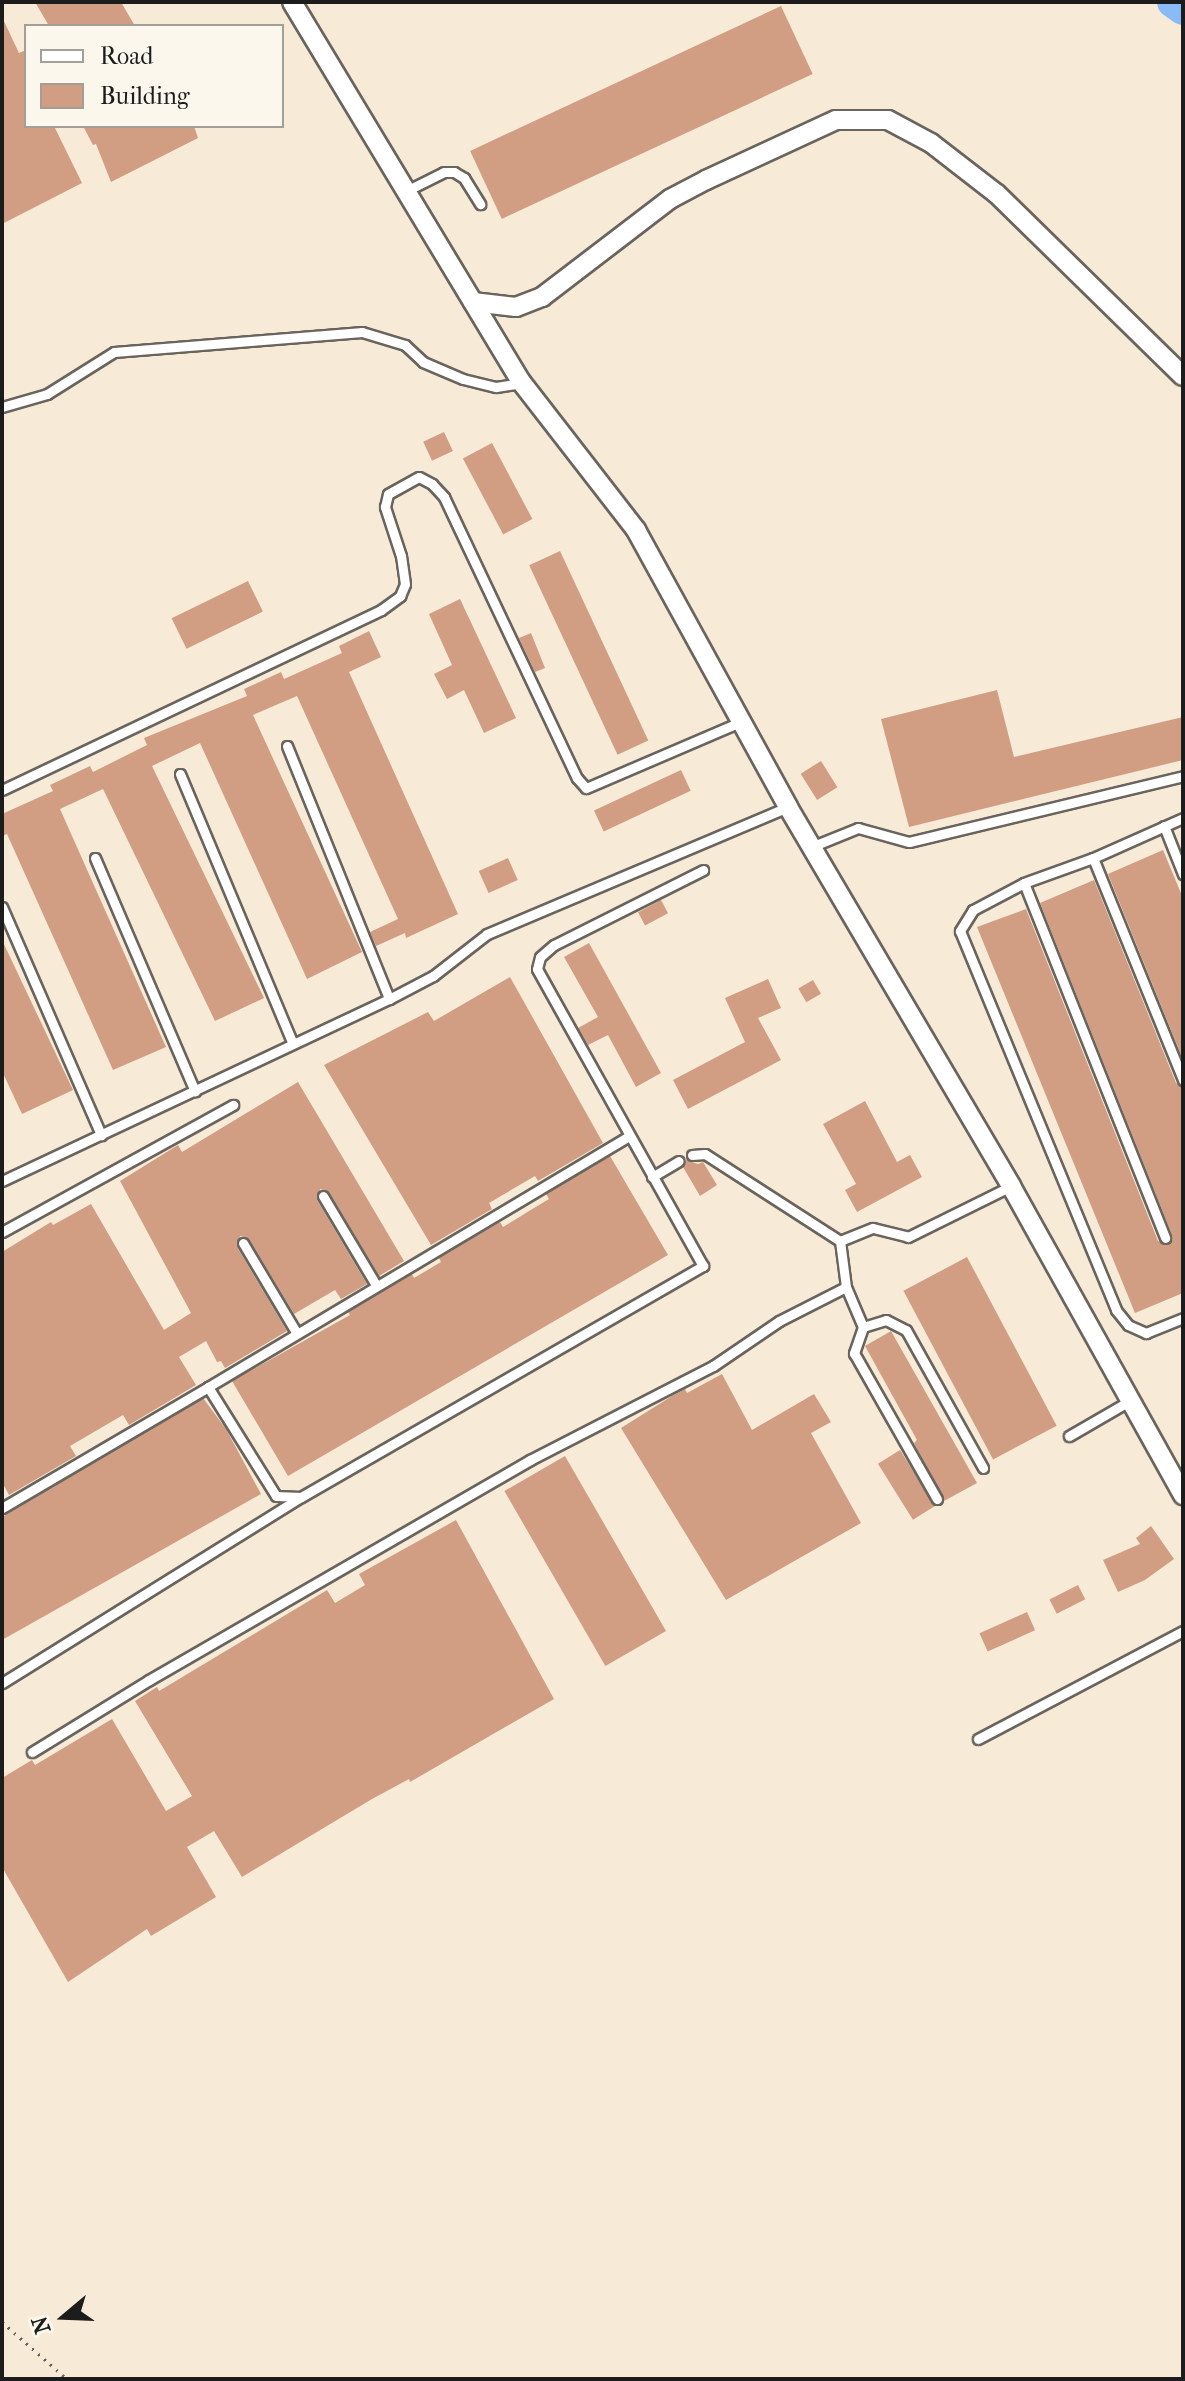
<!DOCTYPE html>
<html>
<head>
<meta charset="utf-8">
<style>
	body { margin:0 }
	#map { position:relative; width:1185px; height:2381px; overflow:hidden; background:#f7ead6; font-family:"IM FELL French Canon",serif }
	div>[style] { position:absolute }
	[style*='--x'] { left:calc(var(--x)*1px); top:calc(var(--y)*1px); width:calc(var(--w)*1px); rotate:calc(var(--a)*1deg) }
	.river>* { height:32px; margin:-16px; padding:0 16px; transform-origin:16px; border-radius:16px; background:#8abbf6 }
	.building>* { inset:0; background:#d19e84; transform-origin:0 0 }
	.path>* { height:3px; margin-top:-1.5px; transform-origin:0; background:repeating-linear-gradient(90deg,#69645d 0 2px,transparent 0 8px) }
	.roads { filter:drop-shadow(2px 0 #69645d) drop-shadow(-2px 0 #69645d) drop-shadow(0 2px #69645d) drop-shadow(0 -2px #69645d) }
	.service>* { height:9px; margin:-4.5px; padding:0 4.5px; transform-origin:4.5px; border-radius:4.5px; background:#fff }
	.minor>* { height:18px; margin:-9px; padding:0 9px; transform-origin:9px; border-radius:9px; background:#fff }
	span { translate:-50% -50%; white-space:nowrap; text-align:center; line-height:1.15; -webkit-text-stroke:7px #fbf7ec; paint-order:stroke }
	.frame { position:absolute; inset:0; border:4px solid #1c1c1c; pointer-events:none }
	.legend { position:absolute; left:24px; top:24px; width:260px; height:104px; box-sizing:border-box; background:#fbf7ec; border:2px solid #a29f99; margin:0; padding:10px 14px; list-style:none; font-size:24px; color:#1c1c1c }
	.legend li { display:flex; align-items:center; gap:16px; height:40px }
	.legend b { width:40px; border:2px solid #a29f99 }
	.north { position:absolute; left:24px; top:2277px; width:80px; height:80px; -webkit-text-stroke:6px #fbf7ec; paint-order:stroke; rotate:251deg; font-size:22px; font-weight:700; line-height:32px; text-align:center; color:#1c1c1c }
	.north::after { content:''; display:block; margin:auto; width:28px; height:36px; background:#1c1c1c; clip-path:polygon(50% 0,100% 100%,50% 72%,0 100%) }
</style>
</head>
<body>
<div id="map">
	<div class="river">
		<i style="--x:1173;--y:2;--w:12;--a:35"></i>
	</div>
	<div class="building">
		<i style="clip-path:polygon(35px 2px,121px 2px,135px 26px,49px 26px)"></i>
		<i style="left:781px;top:6px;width:75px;height:343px;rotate:65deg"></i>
		<i style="clip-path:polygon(2px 17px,19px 53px,26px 50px,26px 126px,54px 126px,82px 183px,2px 224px)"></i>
		<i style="clip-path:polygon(83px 126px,194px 126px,198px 138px,111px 182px,96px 144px,93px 145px)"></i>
		<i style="left:444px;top:432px;width:21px;height:23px;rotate:65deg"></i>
		<i style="left:492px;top:443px;width:86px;height:33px;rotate:62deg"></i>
		<i style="left:560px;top:551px;width:209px;height:34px;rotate:65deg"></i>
		<i style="left:248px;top:581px;width:34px;height:85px;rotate:64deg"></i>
		<i style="clip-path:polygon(460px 599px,516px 718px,484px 733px,464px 690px,447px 699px,434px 674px,452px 665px,429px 614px)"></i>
		<i style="clip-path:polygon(369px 631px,381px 657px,349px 672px,458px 914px,406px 938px,405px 933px,376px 946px,370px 932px,398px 919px,297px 696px,253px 715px,362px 952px,307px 979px,200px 743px,152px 766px,264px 998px,215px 1021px,103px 789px,60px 809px,166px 1047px,113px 1070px,7px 834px,2px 836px,2px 814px,53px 791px,50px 785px,90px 766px,93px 772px,147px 745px,144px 738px,247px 696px,244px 689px,281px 672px,284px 679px,342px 653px,339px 646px)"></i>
		<i style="clip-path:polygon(531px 633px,545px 668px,535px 672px,519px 638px)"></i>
		<i style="clip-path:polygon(997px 690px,1014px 757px,1183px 717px,1183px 760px,909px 827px,881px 719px)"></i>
		<i style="left:821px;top:761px;width:31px;height:24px;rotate:58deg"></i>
		<i style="left:681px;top:770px;width:23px;height:96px;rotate:65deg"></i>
		<i style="clip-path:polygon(1163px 850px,1183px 898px,1183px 1060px,1108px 874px)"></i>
		<i style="left:508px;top:858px;width:24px;height:32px;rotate:66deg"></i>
		<i style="clip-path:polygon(1094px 880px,1176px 1083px,1183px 1087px,1183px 1293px,1135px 1313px,977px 927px,1026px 909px,1158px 1241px,1168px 1245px,1172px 1235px,1040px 903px)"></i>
		<i style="left:661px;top:900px;width:15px;height:26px;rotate:62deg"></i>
		<i style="clip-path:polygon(2px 940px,73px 1090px,22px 1114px,2px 1071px)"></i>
		<i style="clip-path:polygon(589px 943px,661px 1073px,636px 1087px,608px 1035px,588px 1045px,578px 1028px,598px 1017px,564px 957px)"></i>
		<i style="clip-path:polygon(510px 977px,603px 1143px,538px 1181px,535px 1176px,489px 1203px,492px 1209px,431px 1245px,324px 1065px,428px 1012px,434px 1021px)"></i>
		<i style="clip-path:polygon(768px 979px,781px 1008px,758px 1018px,781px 1060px,688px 1109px,673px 1080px,745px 1042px,725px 998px)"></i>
		<i style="left:813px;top:980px;width:16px;height:17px;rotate:60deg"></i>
		<i style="clip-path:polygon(298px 1082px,404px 1261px,379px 1276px,329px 1192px,320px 1189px,317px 1200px,367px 1284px,341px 1299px,335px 1290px,294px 1314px,249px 1239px,240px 1236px,237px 1247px,287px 1331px,225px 1368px,221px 1361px,217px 1362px,206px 1341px,179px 1357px,196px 1385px,129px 1425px,123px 1415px,70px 1446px,76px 1456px,9px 1495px,2px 1482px,2px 1252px,51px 1222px,53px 1225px,91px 1204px,164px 1330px,191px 1313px,120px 1181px,178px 1145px,182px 1152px)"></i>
		<i style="clip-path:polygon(865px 1101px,897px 1162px,910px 1155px,922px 1177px,857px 1212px,845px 1190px,856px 1184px,823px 1124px)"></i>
		<i style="clip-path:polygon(610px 1156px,668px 1255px,288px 1476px,232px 1381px,350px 1315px,348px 1312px,412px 1274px,414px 1278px,441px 1262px,439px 1258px,500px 1222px,503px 1227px,534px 1208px,549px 1199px,546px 1194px)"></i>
		<i style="clip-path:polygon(686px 1160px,698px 1164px,703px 1162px,717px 1185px,700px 1196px,683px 1167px)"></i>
		<i style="left:967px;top:1257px;width:191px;height:72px;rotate:62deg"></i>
		<i style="clip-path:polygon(891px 1331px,977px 1483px,944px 1501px,914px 1443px,917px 1440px,865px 1346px)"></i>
		<i style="clip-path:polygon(722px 1374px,752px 1430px,814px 1394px,831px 1422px,811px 1433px,861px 1523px,726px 1600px,621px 1428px,672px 1396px,685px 1389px,687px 1393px)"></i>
		<i style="clip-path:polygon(203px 1398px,226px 1429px,261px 1494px,2px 1640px,2px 1517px)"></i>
		<i style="left:900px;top:1450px;width:66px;height:26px;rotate:58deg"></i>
		<i style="left:565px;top:1456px;width:202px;height:70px;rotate:60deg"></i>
		<i style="clip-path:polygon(456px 1520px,554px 1699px,410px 1782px,409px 1779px,372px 1799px,242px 1877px,214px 1831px,187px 1847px,216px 1897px,151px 1936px,147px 1929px,68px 1982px,2px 1867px,2px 1778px,32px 1760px,35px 1765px,112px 1719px,166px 1811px,192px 1796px,135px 1701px,157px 1687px,159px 1691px,327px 1590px,335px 1603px,365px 1585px,359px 1574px)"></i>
		<i style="clip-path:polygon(1151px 1526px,1174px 1559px,1145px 1580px,1118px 1592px,1103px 1560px,1140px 1544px,1136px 1538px)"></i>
		<i style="left:1078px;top:1585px;width:16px;height:32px;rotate:63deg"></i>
		<i style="left:1027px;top:1612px;width:20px;height:52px;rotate:66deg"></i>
	</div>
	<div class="path">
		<i style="--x:2;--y:2322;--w:86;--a:41.2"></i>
	</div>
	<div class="roads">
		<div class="service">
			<i style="--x:406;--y:191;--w:42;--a:-26.6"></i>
			<i style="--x:444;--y:172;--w:10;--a:0"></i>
			<i style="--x:454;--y:172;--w:12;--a:31"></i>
			<i style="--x:464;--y:178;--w:31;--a:58"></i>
			<i style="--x:2;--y:407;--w:47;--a:-16.1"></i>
			<i style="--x:47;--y:394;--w:79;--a:-32.1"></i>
			<i style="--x:114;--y:352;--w:249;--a:-4.6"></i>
			<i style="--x:362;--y:332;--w:45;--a:16.8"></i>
			<i style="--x:405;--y:345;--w:25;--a:43"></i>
			<i style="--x:423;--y:362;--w:43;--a:23"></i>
			<i style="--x:463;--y:379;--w:34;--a:14"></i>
			<i style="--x:496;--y:387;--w:26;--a:-9"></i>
			<i style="--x:287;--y:746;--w:273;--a:68"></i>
			<i style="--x:180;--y:774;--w:290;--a:67.3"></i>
			<i style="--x:2;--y:790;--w:420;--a:-25.4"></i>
			<i style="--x:381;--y:610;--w:24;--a:-36"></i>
			<i style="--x:400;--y:596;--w:13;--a:-67"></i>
			<i style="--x:405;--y:584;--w:28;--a:-98"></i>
			<i style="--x:401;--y:556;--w:52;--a:-108.1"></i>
			<i style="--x:385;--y:507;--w:13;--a:-77"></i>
			<i style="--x:388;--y:494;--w:35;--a:-29"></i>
			<i style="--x:419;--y:477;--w:15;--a:28"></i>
			<i style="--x:432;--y:484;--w:18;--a:47"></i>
			<i style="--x:444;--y:497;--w:311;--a:64.7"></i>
			<i style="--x:577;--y:778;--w:13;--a:48"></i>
			<i style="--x:586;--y:788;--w:168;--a:-23.2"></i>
			<i style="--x:1183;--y:818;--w:98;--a:156"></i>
			<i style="--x:1093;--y:858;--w:73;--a:160.1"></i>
			<i style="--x:1024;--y:883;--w:58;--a:152.1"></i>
			<i style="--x:973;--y:910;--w:25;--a:122"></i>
			<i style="--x:960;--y:931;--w:410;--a:67.6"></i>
			<i style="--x:1116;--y:1310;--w:19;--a:51"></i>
			<i style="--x:1128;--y:1325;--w:20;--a:24"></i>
			<i style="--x:1146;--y:1333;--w:40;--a:-22"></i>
			<i style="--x:1164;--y:826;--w:52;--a:68.4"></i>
			<i style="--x:811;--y:847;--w:51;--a:-22"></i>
			<i style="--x:858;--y:828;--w:53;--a:15.4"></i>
			<i style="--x:909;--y:842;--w:282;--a:-13.5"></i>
			<i style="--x:95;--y:858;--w:254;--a:66.8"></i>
			<i style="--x:1093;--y:858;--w:240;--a:67.9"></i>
			<i style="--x:1024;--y:883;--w:382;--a:68.3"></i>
			<i style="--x:2;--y:907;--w:249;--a:66.5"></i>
			<i style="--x:692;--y:1155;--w:13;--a:-4"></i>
			<i style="--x:705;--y:1154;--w:161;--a:32.8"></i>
			<i style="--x:652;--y:1177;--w:31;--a:-31"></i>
			<i style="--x:2;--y:1181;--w:428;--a:-25.2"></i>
			<i style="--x:389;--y:999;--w:50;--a:-27.6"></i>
			<i style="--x:433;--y:976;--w:68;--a:-37.9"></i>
			<i style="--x:487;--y:934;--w:327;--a:-22.9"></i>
			<i style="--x:323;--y:1196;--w:104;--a:59.2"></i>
			<i style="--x:2;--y:1232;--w:264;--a:-28.8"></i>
			<i style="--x:243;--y:1243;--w:104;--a:59.2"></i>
			<i style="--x:846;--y:1287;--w:43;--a:67"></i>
			<i style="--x:863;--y:1327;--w:28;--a:109"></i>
			<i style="--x:854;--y:1353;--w:168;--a:60.4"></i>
			<i style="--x:863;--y:1327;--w:24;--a:-17"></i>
			<i style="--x:886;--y:1320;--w:22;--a:27"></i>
			<i style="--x:906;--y:1330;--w:158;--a:60.8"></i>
			<i style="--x:208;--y:1387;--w:490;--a:-30.8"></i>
			<i style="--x:1069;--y:1436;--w:72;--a:-30.1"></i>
			<i style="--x:2;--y:1508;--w:239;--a:-30.4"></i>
			<i style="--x:208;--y:1387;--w:128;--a:58"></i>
			<i style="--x:276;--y:1496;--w:25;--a:2"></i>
			<i style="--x:301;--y:1497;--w:464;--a:-29.9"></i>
			<i style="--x:703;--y:1266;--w:340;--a:-119.2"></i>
			<i style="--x:537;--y:969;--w:12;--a:-76"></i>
			<i style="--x:540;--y:957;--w:18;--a:-41"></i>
			<i style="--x:554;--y:945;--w:167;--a:-26.7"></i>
			<i style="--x:2;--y:1683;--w:349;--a:-31.9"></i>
			<i style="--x:978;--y:1739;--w:232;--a:-27.8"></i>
			<i style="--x:32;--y:1752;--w:137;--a:-31.6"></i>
			<i style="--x:149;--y:1680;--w:440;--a:-30"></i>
			<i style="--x:530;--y:1460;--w:206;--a:-27.2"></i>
			<i style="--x:713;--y:1366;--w:80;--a:-34.3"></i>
			<i style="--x:779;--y:1321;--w:75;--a:-26.9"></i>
			<i style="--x:846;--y:1287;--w:46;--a:-97.4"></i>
			<i style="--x:840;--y:1241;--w:35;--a:-22"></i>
			<i style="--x:873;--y:1228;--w:36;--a:14"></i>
			<i style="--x:908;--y:1237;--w:115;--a:-26.3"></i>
		</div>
		<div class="minor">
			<i style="--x:292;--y:2;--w:445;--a:58.9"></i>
			<i style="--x:522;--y:383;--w:186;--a:52.2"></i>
			<i style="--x:636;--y:530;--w:316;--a:61.2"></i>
			<i style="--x:788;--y:807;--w:440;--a:59.5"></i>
			<i style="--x:1011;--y:1186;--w:354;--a:60.9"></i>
			<i style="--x:473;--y:302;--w:43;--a:6.6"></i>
			<i style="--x:516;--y:307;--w:28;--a:-21"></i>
			<i style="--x:542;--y:297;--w:161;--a:-37.4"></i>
			<i style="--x:670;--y:199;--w:41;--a:-27.8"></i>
			<i style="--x:706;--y:180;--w:143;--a:-24.8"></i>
			<i style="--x:836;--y:120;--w:52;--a:0"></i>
			<i style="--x:888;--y:120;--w:49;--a:28.1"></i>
			<i style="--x:931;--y:143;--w:83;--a:37.7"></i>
			<i style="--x:997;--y:194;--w:260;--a:44.4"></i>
		</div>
	</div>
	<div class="frame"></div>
	<ul class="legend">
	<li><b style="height:10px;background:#fff"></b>Road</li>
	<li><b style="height:22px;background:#d19e84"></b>Building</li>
	</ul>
	<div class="north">N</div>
</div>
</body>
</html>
